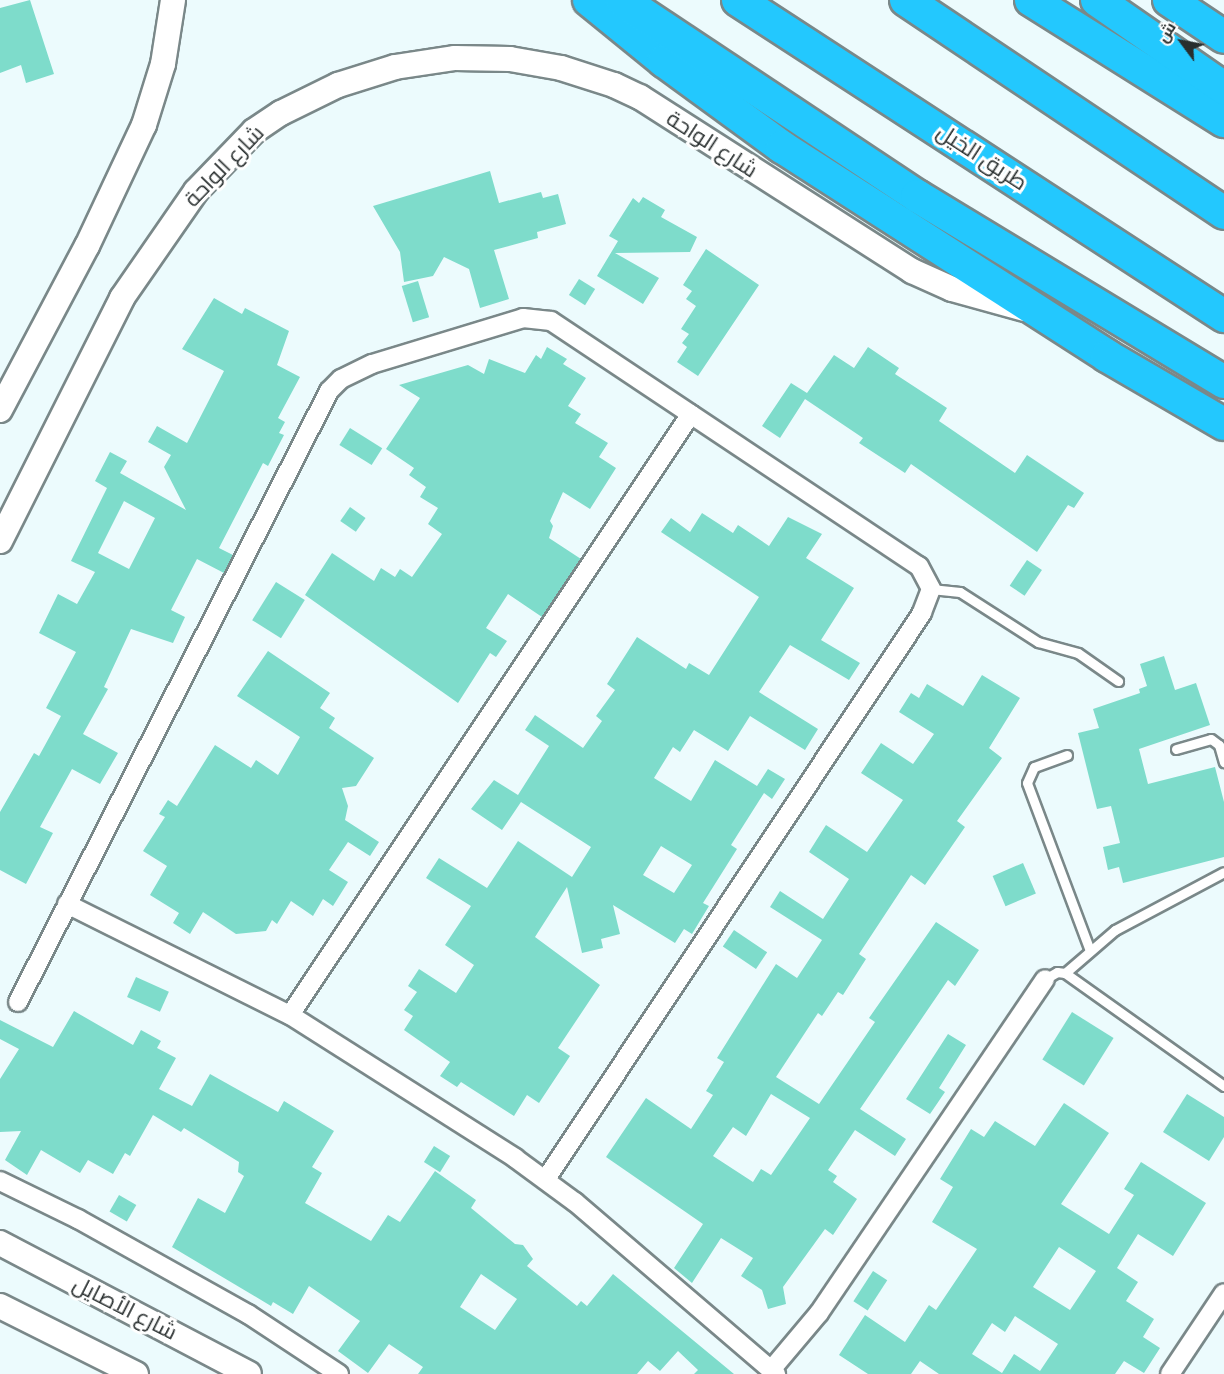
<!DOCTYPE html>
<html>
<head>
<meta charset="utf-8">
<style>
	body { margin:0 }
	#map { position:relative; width:1224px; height:1374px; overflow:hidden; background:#ecfbfd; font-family:Cabin,Cairo,sans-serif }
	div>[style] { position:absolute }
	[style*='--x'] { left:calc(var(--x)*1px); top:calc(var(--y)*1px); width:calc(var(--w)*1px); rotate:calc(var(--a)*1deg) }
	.building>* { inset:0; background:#7edccb; transform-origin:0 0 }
	.roads { filter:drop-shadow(2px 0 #7a8889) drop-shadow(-2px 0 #7a8889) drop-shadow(0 2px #7a8889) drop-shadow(0 -2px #7a8889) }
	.lane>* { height:9px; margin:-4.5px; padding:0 4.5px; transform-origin:4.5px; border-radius:4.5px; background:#fff }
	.street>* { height:18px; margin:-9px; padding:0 9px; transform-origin:9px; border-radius:9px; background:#fff }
	.secondary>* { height:24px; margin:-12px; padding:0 12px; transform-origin:12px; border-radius:12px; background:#fff }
	.highway>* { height:32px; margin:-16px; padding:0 16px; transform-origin:16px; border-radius:16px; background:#23c8fe }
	span { translate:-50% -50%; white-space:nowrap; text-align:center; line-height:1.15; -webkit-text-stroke:6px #fff; paint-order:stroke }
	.street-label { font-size:22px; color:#282e2e }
	.north { position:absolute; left:1152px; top:12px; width:60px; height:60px; -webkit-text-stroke:4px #fff; paint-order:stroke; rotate:302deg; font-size:16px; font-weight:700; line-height:24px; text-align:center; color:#282e2e }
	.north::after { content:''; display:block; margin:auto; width:21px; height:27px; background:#282e2e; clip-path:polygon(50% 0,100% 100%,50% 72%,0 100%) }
</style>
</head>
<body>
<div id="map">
	<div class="building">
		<i style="clip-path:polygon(30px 0,54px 74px,26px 83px,21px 65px,0 73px,0 8px)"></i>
		<i style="clip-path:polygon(490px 171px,499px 203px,541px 192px,543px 198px,558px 194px,566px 224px,537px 232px,538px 238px,494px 250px,509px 299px,480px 308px,469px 269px,444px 257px,433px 276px,404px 282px,400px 252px,373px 206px)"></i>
		<i style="clip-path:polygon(643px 197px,665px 210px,661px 217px,697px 237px,690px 252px,615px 253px,659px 278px,643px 304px,597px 276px,618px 241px,609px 236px,633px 198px,639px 203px)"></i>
		<i style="clip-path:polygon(706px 249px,759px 285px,698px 376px,677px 362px,687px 347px,682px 343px,689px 334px,681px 329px,696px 306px,686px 299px,692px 291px,683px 285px)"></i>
		<i style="left:579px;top:279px;width:19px;height:19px;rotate:32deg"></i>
		<i style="left:418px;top:281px;width:38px;height:17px;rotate:73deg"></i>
		<i style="clip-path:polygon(evenodd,214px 298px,242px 314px,245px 308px,289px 331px,277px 365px,300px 377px,278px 418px,285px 422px,279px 433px,284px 435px,268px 466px,263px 463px,219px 548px,233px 555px,224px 573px,197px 559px,171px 610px,185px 617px,173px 643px,131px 629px,104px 687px,108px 689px,83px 734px,118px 753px,100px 784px,72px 769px,40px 827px,53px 833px,26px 884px,0 870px,0 812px,34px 753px,39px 756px,61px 716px,46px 708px,76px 652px,39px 633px,58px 594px,77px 604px,95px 572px,71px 561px,107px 488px,95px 481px,110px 452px,127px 461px,120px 473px,186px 510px,164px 467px,171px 455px,148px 442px,157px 426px,187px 443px,224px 371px,182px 349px,214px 298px,124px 501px,155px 518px,129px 569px,98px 553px,124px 501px)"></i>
		<i style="clip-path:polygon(547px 347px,567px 359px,563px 364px,586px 378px,568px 406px,581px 414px,575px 423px,608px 443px,599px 457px,616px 468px,590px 509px,563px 492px,550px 521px,553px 526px,549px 538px,581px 559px,542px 617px,508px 594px,486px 628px,507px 641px,496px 657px,490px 653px,458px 703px,305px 595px,332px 553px,374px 581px,381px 568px,395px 577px,400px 569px,412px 577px,442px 534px,428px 524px,438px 508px,420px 497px,426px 487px,409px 475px,414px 468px,386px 449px,420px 398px,399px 385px,468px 365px,484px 374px,489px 359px,525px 373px,536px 355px,541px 359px)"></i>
		<i style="clip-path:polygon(868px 347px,899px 368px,895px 374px,947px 408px,939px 421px,1015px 473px,1027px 455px,1084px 493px,1074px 508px,1068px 505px,1037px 552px,911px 464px,905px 473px,859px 443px,863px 438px,805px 399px,780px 438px,762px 426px,791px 383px,807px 393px,834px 355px,854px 368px)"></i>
		<i style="left:350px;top:428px;width:38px;height:20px;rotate:32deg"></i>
		<i style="left:350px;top:507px;width:19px;height:17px;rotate:35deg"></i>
		<i style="clip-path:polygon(evenodd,702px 513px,733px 533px,738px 525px,769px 546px,788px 517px,822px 534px,806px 558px,854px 588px,821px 640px,860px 663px,849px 680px,790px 645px,759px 692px,818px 729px,805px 750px,750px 716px,728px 751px,694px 730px,680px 752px,673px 747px,654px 778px,691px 801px,715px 760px,757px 786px,768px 769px,785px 779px,772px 799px,764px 793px,731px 845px,737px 849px,703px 903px,709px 906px,692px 934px,684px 929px,675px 943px,613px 905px,620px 934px,601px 939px,603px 948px,582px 953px,567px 887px,535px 937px,600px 985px,558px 1048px,570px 1056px,539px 1103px,527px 1095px,514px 1116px,461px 1082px,457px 1087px,440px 1076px,450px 1062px,404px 1030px,413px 1016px,404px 1010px,417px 992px,408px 986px,419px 969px,456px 993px,474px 965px,445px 945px,471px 906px,426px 878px,439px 858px,487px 888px,518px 841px,572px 877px,591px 847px,521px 802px,502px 830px,471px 809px,494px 780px,518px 795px,549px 746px,525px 730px,535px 715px,583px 748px,602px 721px,596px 716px,615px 690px,607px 684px,637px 637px,686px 669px,689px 663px,709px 675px,759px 597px,661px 532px,671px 518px,690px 532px,702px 513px,661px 846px,692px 865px,674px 893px,643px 875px,661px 846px)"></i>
		<i style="left:1027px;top:560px;width:18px;height:31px;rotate:34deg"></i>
		<i style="left:276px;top:582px;width:34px;height:45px;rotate:32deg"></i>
		<i style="clip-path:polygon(268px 651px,330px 693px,320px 708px,335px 718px,329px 728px,374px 758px,356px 786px,342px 788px,348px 806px,345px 820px,379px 842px,370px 856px,348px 842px,329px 870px,348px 882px,333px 906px,323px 899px,313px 916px,291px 901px,277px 924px,272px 920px,266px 931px,236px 934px,203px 912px,190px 934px,173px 923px,179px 913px,150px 895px,167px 866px,143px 851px,165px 817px,159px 814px,168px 800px,177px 806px,215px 745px,251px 768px,256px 760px,278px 775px,300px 737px,237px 696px)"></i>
		<i style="clip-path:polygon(1164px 656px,1175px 690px,1196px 683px,1210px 725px,1139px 749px,1148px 784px,1215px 767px,1224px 802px,1224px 857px,1123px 883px,1119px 867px,1108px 870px,1103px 847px,1120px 843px,1111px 806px,1097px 809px,1078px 733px,1099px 728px,1093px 709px,1140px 693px,1139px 689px,1147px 686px,1140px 664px)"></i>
		<i style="clip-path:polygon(evenodd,982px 675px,1020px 698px,989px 748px,1002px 758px,957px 821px,965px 827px,925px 885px,911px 875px,859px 954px,866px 959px,843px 995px,838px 992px,822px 1016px,818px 1013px,776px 1077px,819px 1104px,875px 1022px,869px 1018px,936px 922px,979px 950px,955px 986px,948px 980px,860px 1109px,906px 1139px,895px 1156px,855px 1130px,828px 1170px,837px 1176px,833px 1182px,857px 1199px,833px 1235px,825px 1229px,783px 1287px,786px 1304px,768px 1309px,762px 1290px,741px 1276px,753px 1258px,721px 1238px,692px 1283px,674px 1268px,703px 1224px,606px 1157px,646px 1098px,691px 1129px,713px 1095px,706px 1091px,724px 1062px,717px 1058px,776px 964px,797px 978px,822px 940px,770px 907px,780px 891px,823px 919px,849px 879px,809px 852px,826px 825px,867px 852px,903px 800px,861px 773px,881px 743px,913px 764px,934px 734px,899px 712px,911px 693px,919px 698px,927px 684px,963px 706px,982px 675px,771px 1094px,810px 1118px,771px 1175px,761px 1169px,753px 1182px,713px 1156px,733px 1127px,746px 1136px,771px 1094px)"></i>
		<i style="left:1023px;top:863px;width:33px;height:33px;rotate:67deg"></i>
		<i style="left:734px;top:930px;width:40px;height:20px;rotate:34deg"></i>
		<i style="left:136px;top:977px;width:36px;height:22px;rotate:24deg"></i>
		<i style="clip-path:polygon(evenodd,74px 1011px,133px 1045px,141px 1030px,161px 1041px,157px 1048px,176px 1058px,159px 1089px,192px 1106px,210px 1074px,278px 1112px,284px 1101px,334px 1131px,312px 1167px,322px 1173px,305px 1203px,371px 1241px,388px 1215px,400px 1222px,435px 1171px,476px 1200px,471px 1208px,515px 1244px,523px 1245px,533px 1259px,527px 1266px,577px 1306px,581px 1301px,587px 1306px,613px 1274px,734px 1374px,694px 1374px,698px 1370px,678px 1351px,660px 1371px,648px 1361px,637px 1374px,418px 1374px,423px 1367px,389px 1344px,368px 1373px,338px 1351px,360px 1321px,309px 1286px,293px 1314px,273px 1302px,271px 1306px,172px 1247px,198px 1198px,225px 1213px,244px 1176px,238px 1172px,239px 1162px,184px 1128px,181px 1132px,153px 1115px,130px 1156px,125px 1153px,113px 1174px,88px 1160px,80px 1173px,41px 1150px,27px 1175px,5px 1160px,21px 1131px,0 1132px,0 1079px,19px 1049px,0 1039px,0 1020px,53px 1047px,74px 1011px,481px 1274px,517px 1299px,495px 1330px,460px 1307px,481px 1274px)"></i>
		<i style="left:1072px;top:1012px;width:49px;height:56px;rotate:32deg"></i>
		<i style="clip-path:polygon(948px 1034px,966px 1045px,939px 1088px,945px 1092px,930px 1114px,906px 1099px)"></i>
		<i style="clip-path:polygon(1187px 1094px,1224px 1117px,1224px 1137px,1209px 1161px,1163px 1132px)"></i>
		<i style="clip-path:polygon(evenodd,1064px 1103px,1109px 1133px,1061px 1204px,1109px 1234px,1134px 1195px,1124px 1189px,1141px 1162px,1206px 1203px,1173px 1256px,1138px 1234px,1117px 1268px,1138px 1282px,1126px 1301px,1154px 1319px,1143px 1337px,1160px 1348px,1144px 1373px,1124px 1361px,1115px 1374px,939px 1374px,920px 1361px,911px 1374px,868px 1374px,839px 1355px,865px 1315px,905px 1342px,929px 1305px,936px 1310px,977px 1249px,932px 1222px,953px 1187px,940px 1179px,971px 1129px,984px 1137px,995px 1121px,1035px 1146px,1064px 1103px,1059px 1247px,1096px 1271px,1070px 1310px,1033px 1287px,1059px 1247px,1064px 1103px,1015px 1316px,1058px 1344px,1040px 1371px,1014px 1354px,1002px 1373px,972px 1354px,992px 1323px,1005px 1332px,1015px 1316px)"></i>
		<i style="left:434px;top:1146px;width:19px;height:19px;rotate:32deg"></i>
		<i style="left:119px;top:1195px;width:20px;height:19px;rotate:30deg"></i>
		<i style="left:873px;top:1271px;width:17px;height:36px;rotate:33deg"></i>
	</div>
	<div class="roads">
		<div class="lane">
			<i style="--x:931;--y:589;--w:29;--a:6"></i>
			<i style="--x:960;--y:592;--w:93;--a:32.7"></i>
			<i style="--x:1038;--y:642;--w:41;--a:15.4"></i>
			<i style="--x:1078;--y:653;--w:49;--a:35"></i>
			<i style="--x:1176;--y:749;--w:36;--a:-16"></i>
			<i style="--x:1211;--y:739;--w:10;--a:37"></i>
			<i style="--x:1219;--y:745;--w:18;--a:74"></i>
			<i style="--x:1067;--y:755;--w:35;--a:160"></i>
			<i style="--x:1034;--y:767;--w:17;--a:114"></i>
			<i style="--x:1027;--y:783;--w:179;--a:69.4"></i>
			<i style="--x:1065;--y:973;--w:66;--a:-40.7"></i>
			<i style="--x:1115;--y:930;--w:123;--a:-28"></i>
			<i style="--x:1045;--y:979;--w:14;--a:-30"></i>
			<i style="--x:1057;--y:972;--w:8;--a:7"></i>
			<i style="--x:1065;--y:973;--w:195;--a:35.4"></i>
		</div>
		<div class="street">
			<i style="--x:67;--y:904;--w:249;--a:26.5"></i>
			<i style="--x:290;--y:1015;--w:267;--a:32.4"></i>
			<i style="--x:515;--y:1158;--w:74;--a:36.3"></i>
			<i style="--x:575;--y:1202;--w:265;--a:40.6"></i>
			<i style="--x:18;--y:1002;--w:686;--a:-63.02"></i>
			<i style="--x:329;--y:391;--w:17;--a:-45"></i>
			<i style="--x:341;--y:379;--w:34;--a:-26"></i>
			<i style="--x:372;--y:364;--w:158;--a:-16.9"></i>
			<i style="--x:523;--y:318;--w:28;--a:6"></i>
			<i style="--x:551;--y:321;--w:442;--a:33.7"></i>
			<i style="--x:919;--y:566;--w:26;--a:62"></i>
			<i style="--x:931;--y:589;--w:26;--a:111"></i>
			<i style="--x:922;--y:613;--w:680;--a:123.6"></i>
			<i style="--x:290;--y:1015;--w:722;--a:-56.29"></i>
			<i style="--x:0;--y:1181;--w:87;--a:26"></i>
			<i style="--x:78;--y:1219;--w:195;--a:29.2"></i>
			<i style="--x:248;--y:1314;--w:109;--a:33.4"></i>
			<i style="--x:771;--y:1370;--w:75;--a:-49.9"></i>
			<i style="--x:819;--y:1313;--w:403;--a:-55.9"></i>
			<i style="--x:1170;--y:1374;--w:97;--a:-56.3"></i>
		</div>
		<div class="secondary">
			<i style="--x:0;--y:410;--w:186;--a:-62.1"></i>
			<i style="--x:87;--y:246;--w:134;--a:-64.8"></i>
			<i style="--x:144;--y:125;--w:64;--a:-72.7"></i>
			<i style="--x:163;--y:64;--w:65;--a:-81.1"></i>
			<i style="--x:0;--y:541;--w:272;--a:-63.3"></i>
			<i style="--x:122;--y:298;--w:130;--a:-55.3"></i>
			<i style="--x:196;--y:191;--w:83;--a:-46"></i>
			<i style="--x:254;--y:131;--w:32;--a:-34"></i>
			<i style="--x:281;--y:113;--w:64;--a:-26.2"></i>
			<i style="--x:338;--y:85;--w:60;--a:-17.5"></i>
			<i style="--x:395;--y:67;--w:61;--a:-8.5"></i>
			<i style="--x:455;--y:58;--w:55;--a:1"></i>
			<i style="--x:510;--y:59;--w:52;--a:10"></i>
			<i style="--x:561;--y:68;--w:56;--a:17.8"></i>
			<i style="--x:614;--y:85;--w:29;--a:25"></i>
			<i style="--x:640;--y:97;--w:323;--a:32.6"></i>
			<i style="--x:912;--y:271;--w:44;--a:24.2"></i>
			<i style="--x:952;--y:289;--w:75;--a:15.5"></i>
			<i style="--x:0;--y:1243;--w:281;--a:27.7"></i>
			<i style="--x:0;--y:1306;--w:152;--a:26.6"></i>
		</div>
		<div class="highway">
			<i style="--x:589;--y:0;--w:97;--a:39.1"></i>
			<i style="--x:664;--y:61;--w:146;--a:36.1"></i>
			<i style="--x:782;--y:147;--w:386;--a:32.7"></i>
			<i style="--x:1107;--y:356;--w:135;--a:30.2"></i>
			<i style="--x:622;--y:0;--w:354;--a:33.6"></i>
			<i style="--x:917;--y:196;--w:359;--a:31.2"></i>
			<i style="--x:738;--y:0;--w:580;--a:33.03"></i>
			<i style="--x:906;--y:0;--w:383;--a:33.8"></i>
			<i style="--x:1031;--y:0;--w:228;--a:32.1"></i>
			<i style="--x:1097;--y:0;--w:155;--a:34.7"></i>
			<i style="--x:1169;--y:0;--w:66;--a:33.9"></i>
		</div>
	</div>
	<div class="street-label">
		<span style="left:712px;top:144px;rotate:33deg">شارع الواحة</span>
		<span style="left:982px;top:157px;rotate:33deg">طريق الخيل</span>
		<span style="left:224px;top:166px;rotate:-46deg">شارع الواحة</span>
		<span style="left:125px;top:1308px;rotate:27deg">شارع الأصايل</span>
	</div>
	<div class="north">ش</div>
</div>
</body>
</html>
